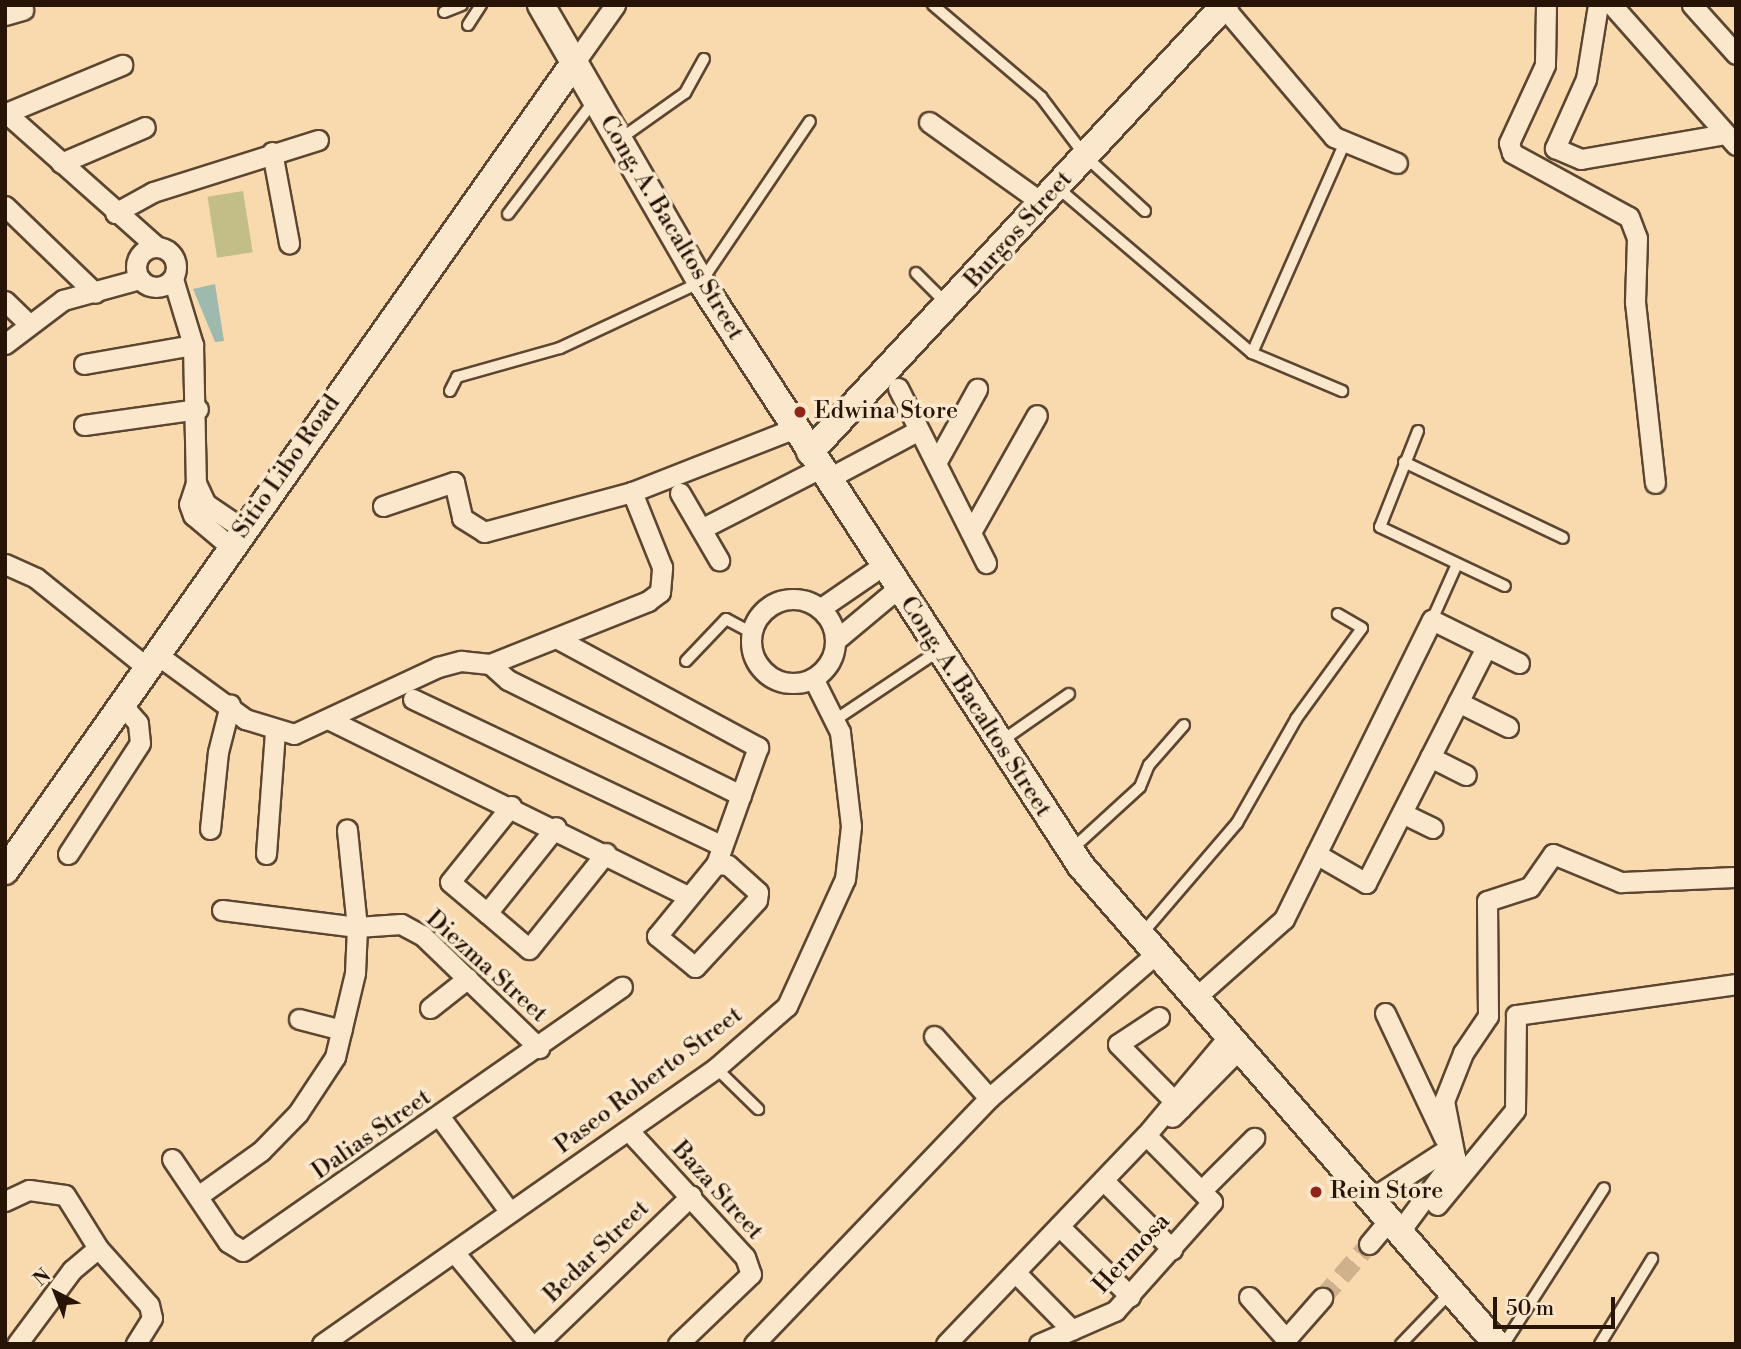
<!DOCTYPE html>
<html>
<head>
<meta charset="utf-8">
<style>
	body { margin:0 }
	#map { position:relative; width:1741px; height:1349px; overflow:hidden; background:#f9daaf; font-family:"Libre Bodoni",serif }
	div>[style] { position:absolute }
	[style*='--x'] { left:calc(var(--x)*1px); top:calc(var(--y)*1px); width:calc(var(--w)*1px); rotate:calc(var(--a)*1deg) }
	.green>* { inset:0; background:#c3be87; transform-origin:0 0 }
	.water>* { inset:0; background:#9ebaae }
	.street-tunnel>* { height:19px; margin-top:-9.5px; transform-origin:0; background:repeating-linear-gradient(90deg,#cfb28d 0 19px,transparent 0 29px) }
	.roads { filter:drop-shadow(2px 0 #5c4631) drop-shadow(-2px 0 #5c4631) drop-shadow(0 2px #5c4631) drop-shadow(0 -2px #5c4631) }
	.lane>* { height:10px; margin:-5px; padding:0 5px; transform-origin:5px; border-radius:5px; background:#fbe7cb }
	.street>* { height:19px; margin:-9.5px; padding:0 9.5px; transform-origin:9.5px; border-radius:9.5px; background:#fbe7cb }
	.street>.ring { margin:-9.5px; padding:0; box-sizing:content-box; background:none; border:19px solid #fbe7cb; border-radius:50% }
	.secondary>* { height:26px; margin:-13px; padding:0 13px; transform-origin:13px; border-radius:13px; background:#fbe7cb }
	.dots>* { width:19px; height:19px; translate:-50% -50%; box-sizing:border-box; border:4px solid #fbe7cb; border-radius:50% }
	span { translate:-50% -50%; white-space:nowrap; text-align:center; line-height:1.15; -webkit-text-stroke:7px #fbe7cb; paint-order:stroke }
	.street-label { font-size:24px; color:#271407 }
	.poi-label { font-size:24px; color:#271407 }
	.left { translate:0 -50%; text-align:left }
	.frame { position:absolute; inset:0; border:7px solid #271407; pointer-events:none }
	.north { position:absolute; left:21px; top:1258px; width:70px; height:70px; -webkit-text-stroke:5px #fbe7cb; paint-order:stroke; rotate:318deg; font-size:19px; font-weight:700; line-height:28px; text-align:center; color:#271407 }
	.north::after { content:''; display:block; margin:auto; width:24px; height:32px; background:#271407; clip-path:polygon(50% 0,100% 100%,50% 72%,0 100%) }
	.scale { position:absolute; left:1493px; top:1297px; width:122px; height:32px; box-sizing:border-box; border:4px solid #271407; border-top:0; padding-left:9px; font-size:21px; line-height:24px; white-space:nowrap; color:#271407; -webkit-text-stroke:5px #fbe7cb; paint-order:stroke }
</style>
</head>
<body>
<div id="map">
	<div class="green">
		<i style="left:243px;top:191px;width:62px;height:36px;rotate:81deg"></i>
	</div>
	<div class="water">
		<i style="clip-path:polygon(215px 284px,224px 341px,215px 342px,193px 289px)"></i>
	</div>
	<div class="street-tunnel">
		<i style="--x:1322;--y:1298;--w:72;--a:-49"></i>
	</div>
	<div class="roads">
		<div class="lane">
			<i style="--x:933;--y:5;--w:142;--a:40.4"></i>
			<i style="--x:1041;--y:97;--w:75;--a:53.1"></i>
			<i style="--x:1086;--y:157;--w:80;--a:42.5"></i>
			<i style="--x:444;--y:12;--w:19;--a:-21"></i>
			<i style="--x:468;--y:25;--w:24;--a:-57"></i>
			<i style="--x:620;--y:139;--w:80;--a:-35.3"></i>
			<i style="--x:685;--y:93;--w:39;--a:-61"></i>
			<i style="--x:1058;--y:188;--w:255;--a:40.4"></i>
			<i style="--x:1252;--y:353;--w:98;--a:22.9"></i>
			<i style="--x:508;--y:214;--w:141;--a:-52.8"></i>
			<i style="--x:916;--y:273;--w:44;--a:45"></i>
			<i style="--x:1252;--y:353;--w:231;--a:-66.2"></i>
			<i style="--x:450;--y:391;--w:16;--a:-63"></i>
			<i style="--x:457;--y:377;--w:107;--a:-15.7"></i>
			<i style="--x:560;--y:348;--w:156;--a:-25.1"></i>
			<i style="--x:701;--y:282;--w:194;--a:-55.9"></i>
			<i style="--x:1418;--y:431;--w:103;--a:111.6"></i>
			<i style="--x:1380;--y:527;--w:138;--a:25.3"></i>
			<i style="--x:1404;--y:462;--w:176;--a:25.5"></i>
			<i style="--x:1432;--y:620;--w:61;--a:-65.9"></i>
			<i style="--x:686;--y:661;--w:58;--a:-46.4"></i>
			<i style="--x:726;--y:619;--w:30;--a:28"></i>
			<i style="--x:835;--y:720;--w:123;--a:-33.7"></i>
			<i style="--x:1000;--y:742;--w:84;--a:-34.8"></i>
			<i style="--x:1071;--y:850;--w:93;--a:-42.4"></i>
			<i style="--x:1140;--y:787;--w:24;--a:-68"></i>
			<i style="--x:1149;--y:765;--w:53;--a:-48.8"></i>
			<i style="--x:1141;--y:935;--w:148;--a:-49.4"></i>
			<i style="--x:1237;--y:823;--w:120;--a:-60.4"></i>
			<i style="--x:1296;--y:719;--w:112;--a:-54"></i>
			<i style="--x:1362;--y:628;--w:28;--a:-150"></i>
			<i style="--x:716;--y:1068;--w:59;--a:44.3"></i>
			<i style="--x:1401;--y:1344;--w:69;--a:-46.2"></i>
			<i style="--x:1504;--y:1344;--w:185;--a:-57.3"></i>
			<i style="--x:1600;--y:1344;--w:100;--a:-58.5"></i>
		</div>
		<div class="street">
			<i style="--x:1222;--y:5;--w:173;--a:49.7"></i>
			<i style="--x:1334;--y:137;--w:68;--a:22.4"></i>
			<i style="--x:1546;--y:5;--w:60;--a:91"></i>
			<i style="--x:1545;--y:65;--w:86;--a:114.8"></i>
			<i style="--x:1509;--y:143;--w:10;--a:73"></i>
			<i style="--x:1512;--y:153;--w:133;--a:28.7"></i>
			<i style="--x:1629;--y:217;--w:22;--a:69"></i>
			<i style="--x:1637;--y:238;--w:64;--a:91.8"></i>
			<i style="--x:1635;--y:302;--w:182;--a:83.7"></i>
			<i style="--x:1598;--y:5;--w:75;--a:99.2"></i>
			<i style="--x:1586;--y:79;--w:76;--a:114.2"></i>
			<i style="--x:1555;--y:148;--w:28;--a:23"></i>
			<i style="--x:1581;--y:159;--w:147;--a:-9.8"></i>
			<i style="--x:1612;--y:5;--w:187;--a:48.5"></i>
			<i style="--x:1692;--y:5;--w:66;--a:48.1"></i>
			<i style="--x:5;--y:15;--w:19;--a:-16"></i>
			<i style="--x:572;--y:66;--w:75;--a:-54.8"></i>
			<i style="--x:5;--y:112;--w:203;--a:41.6"></i>
			<i style="--x:6;--y:113;--w:126;--a:-22.5"></i>
			<i style="--x:929;--y:122;--w:141;--a:35.5"></i>
			<i style="--x:272;--y:152;--w:93;--a:79.4"></i>
			<i style="--x:61;--y:163;--w:91;--a:-23.2"></i>
			<i style="--x:5;--y:206;--w:125;--a:44"></i>
			<i style="--x:115;--y:213;--w:43;--a:-28.9"></i>
			<i style="--x:153;--y:192;--w:173;--a:-17.5"></i>
			<i class="ring" style="left:136px;top:247px;width:21px;height:21px"></i>
			<i style="--x:173;--y:279;--w:69;--a:73.1"></i>
			<i style="--x:193;--y:345;--w:138;--a:88.8"></i>
			<i style="--x:196;--y:483;--w:23;--a:65"></i>
			<i style="--x:206;--y:504;--w:45;--a:34"></i>
			<i style="--x:5;--y:301;--w:32;--a:44"></i>
			<i style="--x:5;--y:344;--w:73;--a:-37.2"></i>
			<i style="--x:63;--y:300;--w:80;--a:-15.3"></i>
			<i style="--x:84;--y:364;--w:111;--a:-9.9"></i>
			<i style="--x:898;--y:388;--w:196;--a:63.3"></i>
			<i style="--x:84;--y:425;--w:115;--a:-8"></i>
			<i style="--x:936;--y:463;--w:85;--a:-61"></i>
			<i style="--x:827;--y:479;--w:104;--a:-28"></i>
			<i style="--x:196;--y:483;--w:22;--a:108"></i>
			<i style="--x:189;--y:504;--w:12;--a:70"></i>
			<i style="--x:193;--y:515;--w:50;--a:40.1"></i>
			<i style="--x:680;--y:493;--w:78;--a:59.8"></i>
			<i style="--x:383;--y:506;--w:75;--a:-18.7"></i>
			<i style="--x:454;--y:482;--w:37;--a:77"></i>
			<i style="--x:462;--y:518;--w:26;--a:32"></i>
			<i style="--x:484;--y:532;--w:153;--a:-15.1"></i>
			<i style="--x:632;--y:492;--w:175;--a:-21.4"></i>
			<i style="--x:701;--y:529;--w:134;--a:-27.1"></i>
			<i style="--x:971;--y:532;--w:134;--a:-60.6"></i>
			<i style="--x:5;--y:564;--w:34;--a:24"></i>
			<i style="--x:36;--y:578;--w:146;--a:38.9"></i>
			<i class="ring" style="left:751px;top:599px;width:65px;height:65px"></i>
			<i style="--x:821;--y:608;--w:74;--a:-34.5"></i>
			<i style="--x:556;--y:638;--w:230;--a:28.4"></i>
			<i style="--x:758;--y:747;--w:124;--a:109.7"></i>
			<i style="--x:716;--y:864;--w:93;--a:129.3"></i>
			<i style="--x:657;--y:936;--w:49;--a:39.2"></i>
			<i style="--x:695;--y:967;--w:91;--a:-47.2"></i>
			<i style="--x:757;--y:900;--w:8;--a:-83"></i>
			<i style="--x:758;--y:892;--w:40;--a:-138"></i>
			<i style="--x:728;--y:865;--w:12;--a:-175"></i>
			<i style="--x:836;--y:640;--w:80;--a:-39.9"></i>
			<i style="--x:159;--y:656;--w:107;--a:36.2"></i>
			<i style="--x:245;--y:719;--w:51;--a:17"></i>
			<i style="--x:294;--y:734;--w:159;--a:-25"></i>
			<i style="--x:438;--y:667;--w:24;--a:-15"></i>
			<i style="--x:461;--y:661;--w:29;--a:6"></i>
			<i style="--x:490;--y:664;--w:170;--a:-21.7"></i>
			<i style="--x:648;--y:601;--w:15;--a:-37"></i>
			<i style="--x:660;--y:592;--w:25;--a:-85"></i>
			<i style="--x:662;--y:567;--w:81;--a:-111.8"></i>
			<i style="--x:490;--y:664;--w:24;--a:42"></i>
			<i style="--x:508;--y:680;--w:260;--a:26.3"></i>
			<i style="--x:413;--y:699;--w:342;--a:25.4"></i>
			<i style="--x:1458;--y:702;--w:56;--a:26.6"></i>
			<i style="--x:328;--y:719;--w:398;--a:26.2"></i>
			<i style="--x:1430;--y:757;--w:40;--a:26.6"></i>
			<i style="--x:511;--y:806;--w:97;--a:128.8"></i>
			<i style="--x:450;--y:882;--w:48;--a:40"></i>
			<i style="--x:487;--y:913;--w:110;--a:-51.3"></i>
			<i style="--x:1402;--y:813;--w:34;--a:26"></i>
			<i style="--x:210;--y:829;--w:77;--a:-84.1"></i>
			<i style="--x:218;--y:752;--w:49;--a:-75.7"></i>
			<i style="--x:68;--y:854;--w:132;--a:-57"></i>
			<i style="--x:140;--y:743;--w:20;--a:-96"></i>
			<i style="--x:138;--y:723;--w:21;--a:-131"></i>
			<i style="--x:266;--y:854;--w:123;--a:-85.8"></i>
			<i style="--x:1316;--y:854;--w:58;--a:30.1"></i>
			<i style="--x:1366;--y:883;--w:265;--a:-63"></i>
			<i style="--x:222;--y:910;--w:136;--a:7.2"></i>
			<i style="--x:357;--y:927;--w:44;--a:-3.9"></i>
			<i style="--x:401;--y:924;--w:24;--a:28"></i>
			<i style="--x:422;--y:935;--w:163;--a:44"></i>
			<i style="--x:487;--y:913;--w:55;--a:40.6"></i>
			<i style="--x:529;--y:949;--w:123;--a:-51.3"></i>
			<i style="--x:1195;--y:998;--w:119;--a:-41.6"></i>
			<i style="--x:1284;--y:919;--w:334;--a:-63.7"></i>
			<i style="--x:1432;--y:620;--w:97;--a:26.3"></i>
			<i style="--x:430;--y:1008;--w:48;--a:-38.3"></i>
			<i style="--x:1385;--y:1013;--w:138;--a:64.7"></i>
			<i style="--x:1159;--y:1017;--w:49;--a:146.6"></i>
			<i style="--x:1118;--y:1044;--w:90;--a:45.5"></i>
			<i style="--x:299;--y:1019;--w:44;--a:14.3"></i>
			<i style="--x:934;--y:1036;--w:83;--a:48.4"></i>
			<i style="--x:440;--y:1117;--w:117;--a:53.7"></i>
			<i style="--x:1172;--y:1117;--w:97;--a:-45.4"></i>
			<i style="--x:629;--y:1131;--w:171;--a:47.4"></i>
			<i style="--x:745;--y:1257;--w:18;--a:71"></i>
			<i style="--x:751;--y:1274;--w:101;--a:136.2"></i>
			<i style="--x:172;--y:1159;--w:100;--a:56"></i>
			<i style="--x:228;--y:1242;--w:17;--a:31"></i>
			<i style="--x:243;--y:1251;--w:462;--a:-34.9"></i>
			<i style="--x:1103;--y:1180;--w:98;--a:45"></i>
			<i style="--x:1202;--y:1190;--w:74;--a:-45"></i>
			<i style="--x:198;--y:1196;--w:77;--a:-35.5"></i>
			<i style="--x:261;--y:1151;--w:53;--a:-45.8"></i>
			<i style="--x:298;--y:1113;--w:67;--a:-56.5"></i>
			<i style="--x:335;--y:1057;--w:86;--a:-76.6"></i>
			<i style="--x:355;--y:973;--w:46;--a:-87.5"></i>
			<i style="--x:357;--y:927;--w:98;--a:-95.9"></i>
			<i style="--x:1372;--y:1198;--w:92;--a:-33"></i>
			<i style="--x:1449;--y:1148;--w:11;--a:56"></i>
			<i style="--x:5;--y:1201;--w:26;--a:-25"></i>
			<i style="--x:29;--y:1190;--w:36;--a:8"></i>
			<i style="--x:65;--y:1195;--w:62;--a:58.1"></i>
			<i style="--x:98;--y:1248;--w:76;--a:48.2"></i>
			<i style="--x:149;--y:1305;--w:13;--a:77"></i>
			<i style="--x:152;--y:1318;--w:31;--a:122"></i>
			<i style="--x:1437;--y:1205;--w:123;--a:-50.6"></i>
			<i style="--x:1515;--y:1110;--w:95;--a:-89.4"></i>
			<i style="--x:1516;--y:1015;--w:222;--a:-8"></i>
			<i style="--x:1059;--y:1226;--w:100;--a:44.6"></i>
			<i style="--x:1400;--y:1231;--w:92;--a:-53.4"></i>
			<i style="--x:1455;--y:1157;--w:57;--a:-101.1"></i>
			<i style="--x:1444;--y:1101;--w:52;--a:-68.4"></i>
			<i style="--x:1463;--y:1053;--w:45;--a:-56"></i>
			<i style="--x:1488;--y:1016;--w:115;--a:-90.5"></i>
			<i style="--x:1487;--y:901;--w:45;--a:-18"></i>
			<i style="--x:1530;--y:887;--w:40;--a:-55.1"></i>
			<i style="--x:1553;--y:854;--w:74;--a:22.4"></i>
			<i style="--x:1621;--y:882;--w:115;--a:-2.5"></i>
			<i style="--x:1369;--y:1244;--w:33;--a:-50"></i>
			<i style="--x:454;--y:1252;--w:119;--a:50.4"></i>
			<i style="--x:1015;--y:1272;--w:81;--a:45.5"></i>
			<i style="--x:1249;--y:1297;--w:56;--a:48.6"></i>
			<i style="--x:1286;--y:1339;--w:55;--a:-48.7"></i>
			<i style="--x:17;--y:1344;--w:92;--a:-53.4"></i>
			<i style="--x:72;--y:1270;--w:34;--a:-40"></i>
			<i style="--x:322;--y:1344;--w:481;--a:-35"></i>
			<i style="--x:716;--y:1068;--w:94;--a:-41.1"></i>
			<i style="--x:787;--y:1006;--w:140;--a:-65.5"></i>
			<i style="--x:845;--y:879;--w:53;--a:-83.5"></i>
			<i style="--x:851;--y:826;--w:95;--a:-96.7"></i>
			<i style="--x:840;--y:732;--w:60;--a:-116.6"></i>
			<i style="--x:537;--y:1344;--w:214;--a:-43.9"></i>
			<i style="--x:754;--y:1344;--w:340;--a:-46.3"></i>
			<i style="--x:989;--y:1098;--w:221;--a:-40.8"></i>
			<i style="--x:946;--y:1344;--w:289;--a:-46.3"></i>
			<i style="--x:1146;--y:1135;--w:129;--a:-50"></i>
			<i style="--x:1039;--y:1344;--w:83;--a:-23.5"></i>
			<i style="--x:1115;--y:1311;--w:146;--a:-48.3"></i>
			<i style="--x:1212;--y:1202;--w:94;--a:-134.6"></i>
		</div>
		<div class="secondary">
			<i style="--x:541;--y:5;--w:320;--a:60"></i>
			<i style="--x:701;--y:282;--w:697;--a:56.95"></i>
			<i style="--x:1081;--y:866;--w:634;--a:48.97"></i>
			<i style="--x:810;--y:452;--w:610;--a:-47.13"></i>
			<i style="--x:5;--y:871;--w:985;--a:-54.84"></i>
		</div>
	</div>
	<div class="dots">
		<i style="left:800px;top:412px;background:#8f2418"></i>
		<i style="left:1316px;top:1192px;background:#8f2418"></i>
	</div>
	<div class="street-label">
		<span style="left:671px;top:228px;rotate:59deg">Cong. A. Bacaltos Street</span>
		<span style="left:1019px;top:230px;rotate:-48deg">Burgos Street</span>
		<span style="left:287px;top:467px;rotate:-55deg">Sitio Libo Road</span>
		<span style="left:975px;top:707px;rotate:57deg">Cong. A. Bacaltos Street</span>
		<span style="left:486px;top:967px;rotate:42deg">Diezma Street</span>
		<span style="left:649px;top:1081px;rotate:-37deg">Paseo Roberto Street</span>
		<span style="left:372px;top:1135px;rotate:-35deg">Dalias Street</span>
		<span style="left:717px;top:1191px;rotate:48deg">Baza Street</span>
		<span style="left:597px;top:1252px;rotate:-44deg">Bedar Street</span>
		<span style="left:1132px;top:1254px;rotate:-47deg">Hermosa</span>
	</div>
	<div class="poi-label">
		<span class="left" style="left:814px;top:412px">Edwina Store</span>
		<span class="left" style="left:1330px;top:1192px">Rein Store</span>
	</div>
	<div class="frame"></div>
	<div class="north">N</div>
	<div class="scale">50 m</div>
</div>
</body>
</html>
